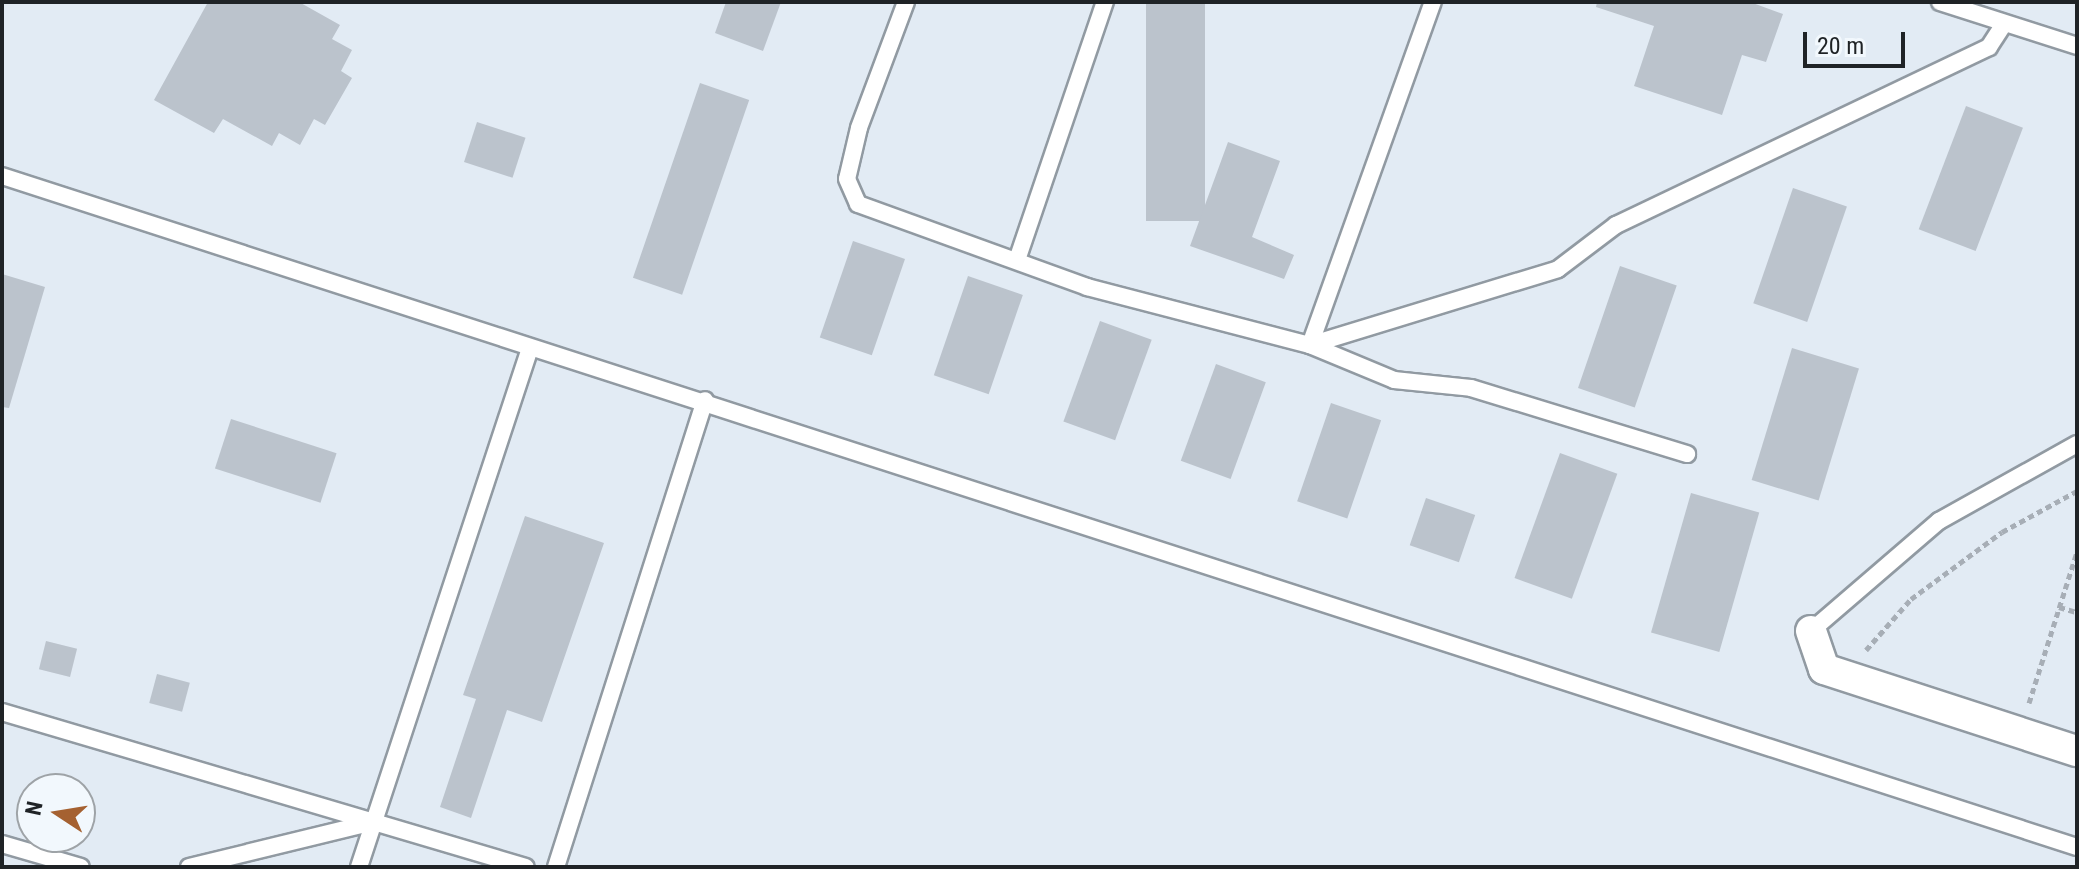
<!DOCTYPE html>
<html>
<head>
<meta charset="utf-8">
<style>
	body { margin:0 }
	#map { position:relative; width:2079px; height:869px; overflow:hidden; background:#e2ebf4; font-family:"Roboto Condensed",sans-serif }
	div>[style] { position:absolute }
	[style*='--x'] { left:calc(var(--x)*1px); top:calc(var(--y)*1px); width:calc(var(--w)*1px); rotate:calc(var(--a)*1deg) }
	.building>* { inset:0; background:#bbc3cc; transform-origin:0 0 }
	.path>* { height:5px; margin-top:-2.5px; transform-origin:0; background:repeating-linear-gradient(90deg,#a7aeb6 0 6px,transparent 0 10px) }
	.roads { filter:drop-shadow(2px 0 #919aa2) drop-shadow(-2px 0 #919aa2) drop-shadow(0 2px #919aa2) drop-shadow(0 -2px #919aa2) }
	.lane>* { height:16px; margin:-8px; padding:0 8px; transform-origin:8px; border-radius:8px; background:#fff }
	.street>* { height:30px; margin:-15px; padding:0 15px; transform-origin:15px; border-radius:15px; background:#fff }
	span { translate:-50% -50%; white-space:nowrap; text-align:center; line-height:1.15; -webkit-text-stroke:6px #f2f8fd; paint-order:stroke }
	.frame { position:absolute; inset:0; border:4px solid #1f2326; pointer-events:none }
	.north { position:absolute; left:16px; top:773px; width:80px; height:80px; box-sizing:border-box; background:#f2f8fd; border:2px solid #9ea3a7; border-radius:50%; rotate:282deg; font-size:22px; font-weight:700; line-height:32px; text-align:center; color:#1f2326 }
	.north::after { content:''; display:block; margin:auto; width:28px; height:36px; background:#a56131; clip-path:polygon(50% 0,100% 100%,50% 72%,0 100%) }
	.scale { position:absolute; left:1803px; top:32px; width:102px; height:36px; box-sizing:border-box; border:4px solid #1f2326; border-top:0; padding-left:10px; font-size:24px; line-height:28px; white-space:nowrap; color:#1f2326; -webkit-text-stroke:6px #f2f8fd; paint-order:stroke }
</style>
</head>
<body>
<div id="map">
	<div class="building">
		<i style="clip-path:polygon(208px 2px,299px 2px,340px 25px,332px 39px,352px 50px,341px 71px,352px 78px,325px 125px,314px 119px,300px 145px,279px 133px,272px 146px,223px 119px,214px 133px,154px 100px)"></i>
		<i style="clip-path:polygon(726px 2px,781px 2px,763px 51px,715px 33px)"></i>
		<i style="left:1146px;top:2px;width:59px;height:219px"></i>
		<i style="clip-path:polygon(1597px 2px,1750px 2px,1783px 14px,1766px 62px,1742px 55px,1722px 115px,1634px 86px,1654px 26px,1596px 7px)"></i>
		<i style="left:700px;top:83px;width:52px;height:206px;rotate:19deg"></i>
		<i style="left:1966px;top:106px;width:61px;height:132px;rotate:21deg"></i>
		<i style="left:477px;top:122px;width:51px;height:42px;rotate:18deg"></i>
		<i style="clip-path:polygon(1228px 142px,1280px 161px,1252px 237px,1294px 255px,1284px 279px,1190px 246px)"></i>
		<i style="left:1793px;top:188px;width:57px;height:122px;rotate:19deg"></i>
		<i style="left:853px;top:241px;width:55px;height:102px;rotate:19deg"></i>
		<i style="left:1620px;top:266px;width:60px;height:129px;rotate:19deg"></i>
		<i style="clip-path:polygon(2px 274px,45px 287px,9px 408px,2px 407px)"></i>
		<i style="left:968px;top:276px;width:58px;height:105px;rotate:19deg"></i>
		<i style="left:1100px;top:321px;width:55px;height:107px;rotate:20deg"></i>
		<i style="left:1792px;top:348px;width:70px;height:138px;rotate:17deg"></i>
		<i style="left:1216px;top:364px;width:53px;height:103px;rotate:20deg"></i>
		<i style="left:1331px;top:403px;width:53px;height:104px;rotate:19deg"></i>
		<i style="left:231px;top:419px;width:111px;height:52px;rotate:18deg"></i>
		<i style="left:1560px;top:453px;width:61px;height:133px;rotate:20deg"></i>
		<i style="left:1691px;top:493px;width:71px;height:145px;rotate:16deg"></i>
		<i style="left:1426px;top:498px;width:52px;height:50px;rotate:19deg"></i>
		<i style="clip-path:polygon(525px 516px,604px 543px,542px 722px,507px 710px,471px 818px,440px 807px,476px 699px,463px 695px)"></i>
		<i style="left:46px;top:641px;width:32px;height:29px;rotate:14deg"></i>
		<i style="left:157px;top:674px;width:34px;height:30px;rotate:15deg"></i>
	</div>
	<div class="path">
		<i style="--x:2059;--y:607;--w:19;--a:16"></i>
		<i style="--x:1866;--y:650;--w:68;--a:-48.6"></i>
		<i style="--x:1911;--y:599;--w:113;--a:-36.4"></i>
		<i style="--x:2002;--y:532;--w:85;--a:-28.7"></i>
		<i style="--x:2029;--y:703;--w:158;--a:-72.4"></i>
	</div>
	<div class="roads">
		<div class="lane">
			<i style="--x:906;--y:2;--w:134;--a:110.5"></i>
			<i style="--x:859;--y:128;--w:52;--a:103.2"></i>
			<i style="--x:847;--y:179;--w:27;--a:66"></i>
			<i style="--x:858;--y:204;--w:244;--a:19.9"></i>
			<i style="--x:1087;--y:287;--w:230;--a:14.6"></i>
			<i style="--x:1310;--y:345;--w:91;--a:22.6"></i>
			<i style="--x:1394;--y:380;--w:77;--a:5.9"></i>
			<i style="--x:1471;--y:388;--w:226;--a:17"></i>
			<i style="--x:1940;--y:2;--w:144;--a:17.8"></i>
			<i style="--x:2;--y:176;--w:2181;--a:17.92"></i>
			<i style="--x:1017;--y:260;--w:273;--a:-71.2"></i>
			<i style="--x:1310;--y:345;--w:259;--a:-17"></i>
			<i style="--x:1558;--y:269;--w:73;--a:-37.2"></i>
			<i style="--x:1616;--y:225;--w:413;--a:-25.5"></i>
			<i style="--x:1989;--y:47;--w:27;--a:-57"></i>
			<i style="--x:1310;--y:345;--w:364;--a:-70.3"></i>
			<i style="--x:1811;--y:631;--w:169;--a:-40.7"></i>
			<i style="--x:1939;--y:521;--w:158;--a:-29.2"></i>
			<i style="--x:2;--y:712;--w:546;--a:16.48"></i>
			<i style="--x:2;--y:844;--w:82;--a:16.2"></i>
			<i style="--x:189;--y:867;--w:190;--a:-13.7"></i>
			<i style="--x:359;--y:867;--w:546;--a:-71.76"></i>
			<i style="--x:556;--y:867;--w:490;--a:-72.3"></i>
		</div>
		<div class="street">
			<i style="--x:1811;--y:631;--w:40;--a:71.1"></i>
			<i style="--x:1824;--y:669;--w:266;--a:18"></i>
		</div>
	</div>
	<div class="frame"></div>
	<div class="north">N</div>
	<div class="scale">20 m</div>
</div>
</body>
</html>
